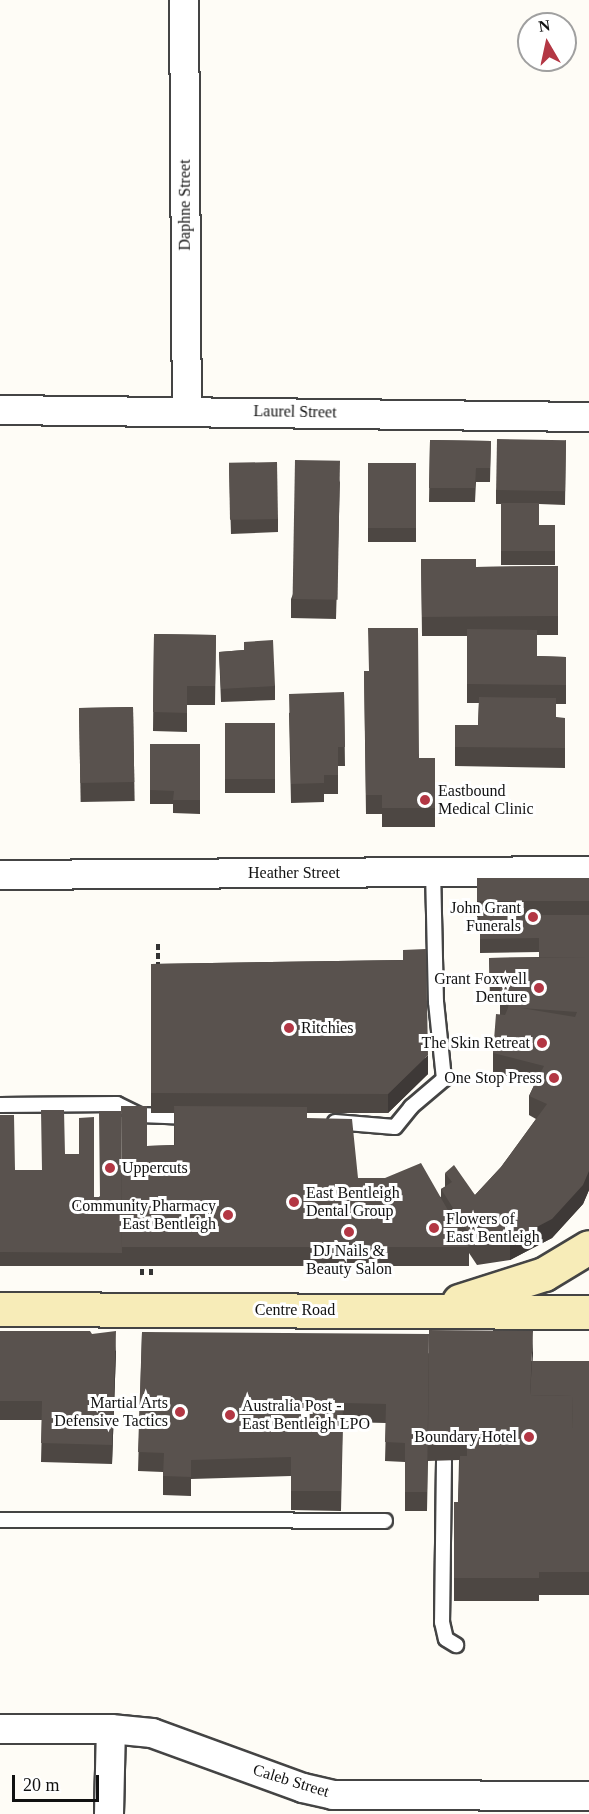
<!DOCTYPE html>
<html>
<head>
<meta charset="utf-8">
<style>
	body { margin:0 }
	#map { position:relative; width:589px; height:1814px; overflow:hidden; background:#fefcf6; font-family:Georgia,serif }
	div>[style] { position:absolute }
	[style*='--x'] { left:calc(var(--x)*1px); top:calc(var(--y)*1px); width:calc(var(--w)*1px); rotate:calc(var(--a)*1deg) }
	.path>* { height:4px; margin-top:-2px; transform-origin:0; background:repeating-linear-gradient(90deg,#333 0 6px,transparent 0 9px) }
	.roads { filter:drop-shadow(2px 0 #444) drop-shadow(-2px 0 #444) drop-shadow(0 2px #444) drop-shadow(0 -2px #444) }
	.service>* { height:14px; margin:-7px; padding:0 7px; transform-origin:7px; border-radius:7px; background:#fff }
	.minor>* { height:28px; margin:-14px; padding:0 14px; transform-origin:14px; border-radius:14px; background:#fff }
	.secondary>* { height:33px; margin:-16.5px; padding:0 16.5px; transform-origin:16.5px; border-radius:16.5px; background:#f7ecb8 }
	.wall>* { inset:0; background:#4d4743; transform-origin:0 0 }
	.shaded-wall>* { inset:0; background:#3e3937 }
	.building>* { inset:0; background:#59524e; transform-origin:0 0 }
	.dots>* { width:16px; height:16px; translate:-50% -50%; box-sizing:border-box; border:3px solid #fff; border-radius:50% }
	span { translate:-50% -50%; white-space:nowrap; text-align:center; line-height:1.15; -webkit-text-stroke:6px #fff; paint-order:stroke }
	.street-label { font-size:16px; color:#111 }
	.poi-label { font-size:16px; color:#111 }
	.left { translate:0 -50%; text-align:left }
	.right { translate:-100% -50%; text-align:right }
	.north { position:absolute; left:517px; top:12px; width:60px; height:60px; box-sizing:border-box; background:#fff; border:2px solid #a0a0a0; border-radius:50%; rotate:351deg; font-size:16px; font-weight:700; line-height:24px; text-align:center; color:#111 }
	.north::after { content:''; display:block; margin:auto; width:21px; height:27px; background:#b33744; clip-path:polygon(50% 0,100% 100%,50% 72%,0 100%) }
	.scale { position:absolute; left:12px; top:1775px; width:87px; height:27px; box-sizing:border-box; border:3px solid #111; border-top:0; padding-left:8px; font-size:18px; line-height:21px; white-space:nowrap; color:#111; -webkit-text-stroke:4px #fff; paint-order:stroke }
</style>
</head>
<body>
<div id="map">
	<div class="path">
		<i style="--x:158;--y:944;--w:24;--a:90"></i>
		<i style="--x:142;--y:1275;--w:9;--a:-90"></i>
		<i style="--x:151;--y:1275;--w:8;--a:-90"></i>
	</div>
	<div class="roads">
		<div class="service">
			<i style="--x:0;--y:1105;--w:117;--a:-0.5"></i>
			<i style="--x:117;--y:1104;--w:25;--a:26"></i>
			<i style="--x:140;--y:1115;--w:50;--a:2.3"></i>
			<i style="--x:335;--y:1122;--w:60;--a:4.8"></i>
			<i style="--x:395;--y:1127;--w:26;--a:-51"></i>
			<i style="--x:411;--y:1107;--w:43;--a:-40.3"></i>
			<i style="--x:444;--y:1079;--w:77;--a:-95.9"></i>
			<i style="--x:436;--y:1002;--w:130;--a:-91.3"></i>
			<i style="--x:444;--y:1461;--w:161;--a:90.7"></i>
			<i style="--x:442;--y:1622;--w:17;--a:77"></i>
			<i style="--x:446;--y:1639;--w:12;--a:31"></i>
			<i style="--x:0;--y:1520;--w:385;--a:0.1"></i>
		</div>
		<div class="minor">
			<i style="--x:184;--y:0;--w:410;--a:89.6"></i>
			<i style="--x:0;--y:410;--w:589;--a:0.68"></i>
			<i style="--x:0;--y:875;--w:589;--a:-0.39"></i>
			<i style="--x:0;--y:1729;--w:111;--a:0"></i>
			<i style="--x:111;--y:1729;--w:41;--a:5.6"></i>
			<i style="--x:152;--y:1733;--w:161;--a:20"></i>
			<i style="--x:303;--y:1788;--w:31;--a:13"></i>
			<i style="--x:333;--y:1795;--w:256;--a:0.2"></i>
			<i style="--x:109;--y:1814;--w:85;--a:-88.7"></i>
		</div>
		<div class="secondary">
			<i style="--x:459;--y:1301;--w:89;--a:-17.6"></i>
			<i style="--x:544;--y:1274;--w:52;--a:-31"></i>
			<i style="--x:0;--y:1309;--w:589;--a:0.29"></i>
		</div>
	</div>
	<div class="wall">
		<i style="clip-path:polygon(430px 440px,491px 441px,490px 482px,476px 482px,475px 502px,429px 502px)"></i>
		<i style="clip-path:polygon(566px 440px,565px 505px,539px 504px,539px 525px,555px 525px,555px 565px,501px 565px,501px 504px,496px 504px,496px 490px)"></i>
		<i style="left:368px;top:463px;width:48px;height:79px"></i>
		<i style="clip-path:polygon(229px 464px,278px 519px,278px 532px,231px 534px)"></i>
		<i style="clip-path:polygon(340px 480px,336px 619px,291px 618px,291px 599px)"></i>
		<i style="clip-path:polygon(421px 559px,476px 567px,558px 566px,558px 635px,537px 635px,537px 656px,566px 657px,566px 704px,556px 704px,556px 717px,565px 718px,565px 768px,455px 766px,455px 725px,478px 725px,479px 703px,467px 703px,467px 636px,422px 636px)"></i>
		<i style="clip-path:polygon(154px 634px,216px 635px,215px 705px,187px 705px,187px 732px,153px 731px)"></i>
		<i style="clip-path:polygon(244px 642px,275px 686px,275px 700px,221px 702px,219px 652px,244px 650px)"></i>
		<i style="clip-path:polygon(364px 671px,419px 758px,435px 758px,435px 827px,382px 827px,382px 814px,366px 814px)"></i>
		<i style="clip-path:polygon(344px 692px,345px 766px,338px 766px,338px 794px,324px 794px,324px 802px,291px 803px,289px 713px)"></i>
		<i style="left:133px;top:707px;width:94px;height:54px;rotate:89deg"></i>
		<i style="left:225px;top:723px;width:50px;height:70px"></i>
		<i style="clip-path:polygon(150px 744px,200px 744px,200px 814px,173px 813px,173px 804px,150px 804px)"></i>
		<i style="clip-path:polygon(477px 878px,589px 878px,589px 1190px,583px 1204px,552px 1238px,510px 1260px,477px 1265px,469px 1253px,469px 1266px,0 1266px,0 1115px,15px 1170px,42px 1170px,65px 1154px,94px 1197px,99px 1197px,147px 1146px,174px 1145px,174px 1113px,151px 1113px,151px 964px,403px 960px,403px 950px,428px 1074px,388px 1113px,307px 1113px,307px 1118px,358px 1178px,441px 1197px,441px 1189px,445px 1187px,445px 1173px,475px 1195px,501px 1167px,536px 1119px,529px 1115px,529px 1096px,535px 1083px,493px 1072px,493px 1053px,500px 1014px,500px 1001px,490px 1001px,489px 958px,539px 957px,539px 952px,480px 953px,480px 929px,477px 929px)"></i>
		<i style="clip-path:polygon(0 1331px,92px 1334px,116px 1351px,112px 1464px,41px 1462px,42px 1420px,0 1420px)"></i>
		<i style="clip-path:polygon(142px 1332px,533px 1361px,589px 1361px,589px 1595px,539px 1595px,539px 1601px,454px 1601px,454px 1502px,458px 1502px,459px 1460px,428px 1461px,427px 1511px,405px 1511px,405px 1462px,385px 1461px,386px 1423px,343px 1422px,341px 1511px,291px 1510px,291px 1476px,191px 1479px,191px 1496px,163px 1495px,163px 1472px,138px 1471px)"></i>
	</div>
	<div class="shaded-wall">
		<i style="clip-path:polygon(428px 1055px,428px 1074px,388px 1113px,388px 1094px)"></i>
		<i style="clip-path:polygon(589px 1171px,589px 1190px,583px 1204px,552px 1238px,510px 1260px,510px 1241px)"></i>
		<i style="clip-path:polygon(116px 1331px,116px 1351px,112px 1464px,112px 1445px)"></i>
		<i style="clip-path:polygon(533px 1331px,533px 1354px,531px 1399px,530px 1399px)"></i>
	</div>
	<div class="building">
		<i style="left:497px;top:439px;width:69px;height:51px;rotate:1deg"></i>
		<i style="clip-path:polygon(430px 440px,491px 441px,490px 468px,476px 468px,475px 488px,429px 488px)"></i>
		<i style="left:295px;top:460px;width:45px;height:139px;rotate:1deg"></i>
		<i style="left:277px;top:462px;width:57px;height:48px;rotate:89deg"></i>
		<i style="left:368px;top:463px;width:48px;height:65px"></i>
		<i style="clip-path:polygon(501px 503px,539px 503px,539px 525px,555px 525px,555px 551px,501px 551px)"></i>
		<i style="clip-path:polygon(421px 559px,476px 559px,476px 567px,558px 566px,558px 616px,422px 617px)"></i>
		<i style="clip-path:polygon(368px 628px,418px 628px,419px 758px,435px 758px,435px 808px,382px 808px,382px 795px,366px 795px,364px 671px,369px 671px)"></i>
		<i style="clip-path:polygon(467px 629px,537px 630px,537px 656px,566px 657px,566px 685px,467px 684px)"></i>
		<i style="clip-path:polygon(154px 634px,216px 635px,215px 686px,187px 686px,187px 713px,153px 712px)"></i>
		<i style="clip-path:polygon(273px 640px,275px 686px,221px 689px,219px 652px,244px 650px,244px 642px)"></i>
		<i style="clip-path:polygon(344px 692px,345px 747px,338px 747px,338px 775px,324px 775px,324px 783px,291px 784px,289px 694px)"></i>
		<i style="clip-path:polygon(479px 697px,556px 698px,556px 718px,565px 718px,565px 748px,455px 747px,455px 725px,478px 725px)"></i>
		<i style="left:133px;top:707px;width:75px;height:54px;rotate:89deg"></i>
		<i style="left:225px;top:723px;width:50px;height:56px"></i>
		<i style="clip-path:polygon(150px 744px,200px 744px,200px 800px,173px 800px,174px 791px,150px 790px)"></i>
		<i style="left:477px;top:878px;width:112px;height:23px"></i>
		<i style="clip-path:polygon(480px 915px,589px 915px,589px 957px,539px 957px,539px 938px,480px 939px)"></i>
		<i style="clip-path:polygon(426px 949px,428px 1055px,388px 1094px,151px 1093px,151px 964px,403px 960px,403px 950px)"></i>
		<i style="clip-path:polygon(evenodd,589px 957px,589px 1171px,583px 1185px,552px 1219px,510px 1241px,477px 1246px,441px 1189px,452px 1182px,445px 1173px,454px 1165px,475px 1195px,501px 1167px,547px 1104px,529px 1096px,544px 1066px,493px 1053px,496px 1014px,505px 1015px,508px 1008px,509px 999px,500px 998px,500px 982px,490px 982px,489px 958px,589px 957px,521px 1008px,577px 1012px,575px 1017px,521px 1008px)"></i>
		<i style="clip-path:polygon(121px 1106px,147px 1106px,147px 1146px,175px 1145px,174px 1106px,307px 1107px,307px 1118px,352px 1119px,358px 1178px,385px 1178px,421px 1163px,469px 1247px,122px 1247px)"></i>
		<i style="clip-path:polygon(41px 1110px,64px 1110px,65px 1154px,79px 1154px,79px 1118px,94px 1117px,94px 1197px,100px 1197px,99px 1111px,121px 1111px,122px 1253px,0 1252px,0 1115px,14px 1115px,15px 1170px,42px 1170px)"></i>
		<i style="clip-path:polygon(429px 1330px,533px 1331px,530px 1395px,572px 1396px,573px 1429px,589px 1429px,589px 1572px,539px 1572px,539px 1578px,454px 1578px,454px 1502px,458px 1502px,460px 1456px,467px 1456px,467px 1437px,428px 1438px)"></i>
		<i style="clip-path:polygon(0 1331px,90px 1331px,92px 1334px,116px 1331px,112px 1445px,41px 1443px,42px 1401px,0 1401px)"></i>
		<i style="clip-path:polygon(142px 1332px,429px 1334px,427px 1492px,405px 1492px,405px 1443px,385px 1442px,386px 1404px,343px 1403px,341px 1491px,291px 1491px,291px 1457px,191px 1460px,191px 1477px,163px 1476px,164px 1453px,138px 1452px)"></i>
		<i style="clip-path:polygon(532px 1361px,589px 1361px,589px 1429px,573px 1429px,572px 1396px,530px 1395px)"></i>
	</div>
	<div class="dots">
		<i style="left:425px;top:800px;background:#b33744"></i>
		<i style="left:533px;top:917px;background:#b33744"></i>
		<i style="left:539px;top:988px;background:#b33744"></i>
		<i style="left:289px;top:1028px;background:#b33744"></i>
		<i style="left:542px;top:1043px;background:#b33744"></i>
		<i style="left:554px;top:1078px;background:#b33744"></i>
		<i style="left:110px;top:1168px;background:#b33744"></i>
		<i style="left:294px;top:1202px;background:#b33744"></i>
		<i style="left:228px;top:1215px;background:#b33744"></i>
		<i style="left:434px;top:1228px;background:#b33744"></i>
		<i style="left:349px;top:1232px;background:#b33744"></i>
		<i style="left:180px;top:1412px;background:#b33744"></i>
		<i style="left:230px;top:1415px;background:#b33744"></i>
		<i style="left:529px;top:1437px;background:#b33744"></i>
	</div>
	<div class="street-label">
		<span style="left:185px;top:205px;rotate:-90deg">Daphne Street</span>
		<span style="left:295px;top:412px;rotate:1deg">Laurel Street</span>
		<span style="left:294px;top:873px">Heather Street</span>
		<span style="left:295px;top:1310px">Centre Road</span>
		<span style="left:291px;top:1781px;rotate:17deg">Caleb Street</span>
	</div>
	<div class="poi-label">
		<span class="left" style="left:438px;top:800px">Eastbound<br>Medical Clinic</span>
		<span class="right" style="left:521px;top:917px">John Grant<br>Funerals</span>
		<span class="right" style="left:527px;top:988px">Grant Foxwell<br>Denture</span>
		<span class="left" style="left:301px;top:1028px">Ritchies</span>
		<span class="right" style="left:530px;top:1043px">The Skin Retreat</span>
		<span class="right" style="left:542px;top:1078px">One Stop Press</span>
		<span class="left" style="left:122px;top:1168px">Uppercuts</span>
		<span class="left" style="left:306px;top:1202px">East Bentleigh<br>Dental Group</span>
		<span class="right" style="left:216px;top:1215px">Community Pharmacy<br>East Bentleigh</span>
		<span class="left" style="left:446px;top:1228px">Flowers of<br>East Bentleigh</span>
		<span style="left:349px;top:1260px">DJ Nails &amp;<br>Beauty Salon</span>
		<span class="right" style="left:168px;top:1412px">Martial Arts<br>Defensive Tactics</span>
		<span class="left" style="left:242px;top:1415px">Australia Post -<br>East Bentleigh LPO</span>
		<span class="right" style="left:517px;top:1437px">Boundary Hotel</span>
	</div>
	<div class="north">N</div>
	<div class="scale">20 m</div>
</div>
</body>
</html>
